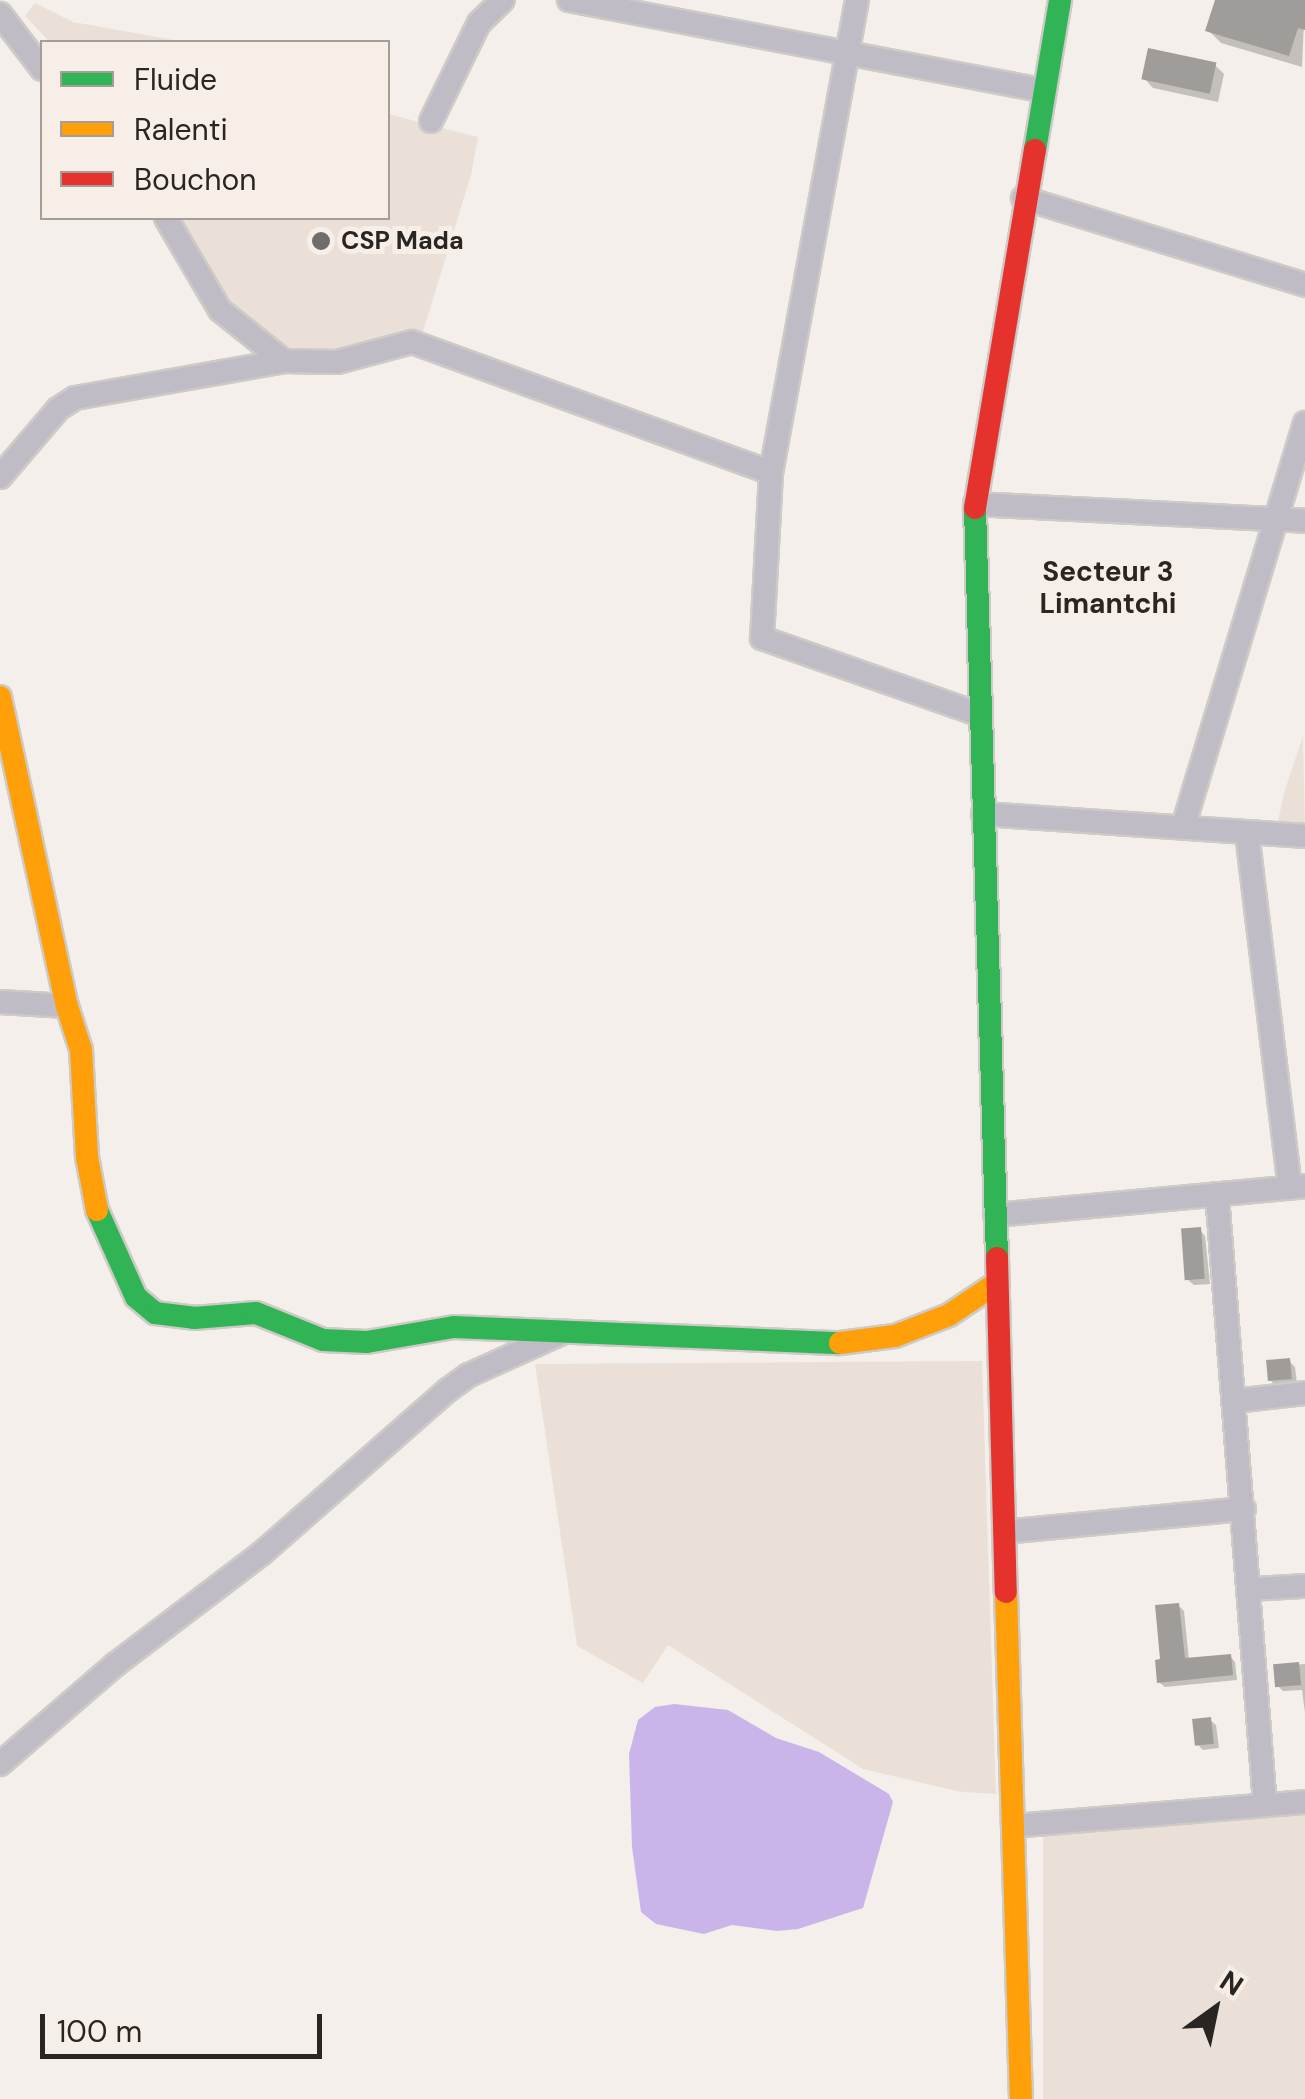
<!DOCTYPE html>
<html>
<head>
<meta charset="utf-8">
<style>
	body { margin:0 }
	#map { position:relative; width:1305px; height:2099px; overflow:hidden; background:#f4efea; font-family:"DM Sans",sans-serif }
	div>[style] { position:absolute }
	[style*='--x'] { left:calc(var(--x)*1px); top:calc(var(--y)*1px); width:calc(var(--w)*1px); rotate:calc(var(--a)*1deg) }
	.built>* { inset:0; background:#ebe0d8; transform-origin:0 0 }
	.water>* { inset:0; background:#cab5ea }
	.shadow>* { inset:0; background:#0003 }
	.building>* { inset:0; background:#a09c99; transform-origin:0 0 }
	.roads { filter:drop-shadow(2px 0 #cecbc7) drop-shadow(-2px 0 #cecbc7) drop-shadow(0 2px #cecbc7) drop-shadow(0 -2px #cecbc7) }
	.street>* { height:22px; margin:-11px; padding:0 11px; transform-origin:11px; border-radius:11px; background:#c0bcc6 }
	.fast>* { height:22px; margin:-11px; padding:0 11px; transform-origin:11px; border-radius:11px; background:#30b455 }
	.slow>* { height:22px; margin:-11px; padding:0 11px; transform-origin:11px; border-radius:11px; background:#ff9f0a }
	.jam>* { height:22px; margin:-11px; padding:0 11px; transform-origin:11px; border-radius:11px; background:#e5322d }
	.dots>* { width:28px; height:28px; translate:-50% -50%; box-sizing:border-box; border:5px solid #f7eee7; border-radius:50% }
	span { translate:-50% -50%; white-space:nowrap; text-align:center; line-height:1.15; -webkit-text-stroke:10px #f7eee7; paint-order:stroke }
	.poi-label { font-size:25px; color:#282523; font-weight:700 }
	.left { translate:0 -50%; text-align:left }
	.neighbourhood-label { font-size:28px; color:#282523; font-weight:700 }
	.legend { position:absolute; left:40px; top:40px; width:350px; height:180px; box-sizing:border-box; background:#f7eee7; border:2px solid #a49e99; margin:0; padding:12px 18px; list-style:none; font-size:30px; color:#282523 }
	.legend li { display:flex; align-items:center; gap:20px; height:50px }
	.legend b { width:50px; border:2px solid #a49e99 }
	.north { position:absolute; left:1165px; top:1959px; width:100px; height:100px; -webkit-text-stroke:8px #f7eee7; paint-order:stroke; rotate:33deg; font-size:28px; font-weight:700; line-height:40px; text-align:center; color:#282523 }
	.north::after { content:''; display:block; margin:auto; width:35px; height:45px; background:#282523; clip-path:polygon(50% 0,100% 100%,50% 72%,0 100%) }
	.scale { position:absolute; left:40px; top:2014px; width:282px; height:45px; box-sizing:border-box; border:5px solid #282523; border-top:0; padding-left:12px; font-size:30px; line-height:35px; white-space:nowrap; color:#282523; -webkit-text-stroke:8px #f7eee7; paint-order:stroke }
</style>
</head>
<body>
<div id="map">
	<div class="built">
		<i style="clip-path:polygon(35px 3px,73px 22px,185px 42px,50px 42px,25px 16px)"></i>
		<i style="clip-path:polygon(388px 114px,478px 137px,471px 175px,422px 335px,329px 357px,282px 347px,225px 303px,177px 218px,388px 218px)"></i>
		<i style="clip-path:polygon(1303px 736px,1305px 828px,1277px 826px,1284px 793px)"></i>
		<i style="clip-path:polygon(982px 1361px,996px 1794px,961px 1792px,863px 1769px,668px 1645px,643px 1683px,577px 1646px,535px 1364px)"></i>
		<i style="left:1305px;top:1815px;width:284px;height:262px;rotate:90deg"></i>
	</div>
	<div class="water">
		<i style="clip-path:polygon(674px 1704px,728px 1710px,776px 1738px,819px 1752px,889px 1794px,893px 1802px,863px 1908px,798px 1929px,777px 1931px,732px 1925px,704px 1934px,656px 1924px,641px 1912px,632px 1847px,629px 1754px,638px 1720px,655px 1707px)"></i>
	</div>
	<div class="shadow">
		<i style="clip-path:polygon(1217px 0,1305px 0,1302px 67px,1221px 43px,1208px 30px)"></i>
		<i style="clip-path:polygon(1215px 65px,1224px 74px,1218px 102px,1153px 88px,1144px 78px)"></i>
		<i style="clip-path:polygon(1200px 1230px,1205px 1236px,1210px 1284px,1194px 1285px,1188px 1280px)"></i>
		<i style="clip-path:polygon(1289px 1361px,1295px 1367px,1297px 1384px,1276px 1386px,1271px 1381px)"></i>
		<i style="clip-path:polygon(1178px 1605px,1184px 1611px,1189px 1660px,1230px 1656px,1235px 1662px,1237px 1680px,1165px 1687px,1159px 1682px)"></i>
		<i style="clip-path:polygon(1305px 1664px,1305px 1713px,1302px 1690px,1283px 1691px,1278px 1686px,1276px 1666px)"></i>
		<i style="clip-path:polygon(1210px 1720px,1216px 1725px,1219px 1748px,1203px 1750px,1198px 1745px)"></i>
	</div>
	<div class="building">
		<i style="clip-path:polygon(1215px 0,1305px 0,1305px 30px,1298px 28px,1289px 56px,1205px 31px)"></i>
		<i style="left:1148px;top:48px;width:70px;height:32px;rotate:12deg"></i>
		<i style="left:1201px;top:1227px;width:52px;height:20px;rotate:86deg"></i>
		<i style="left:1290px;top:1358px;width:21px;height:24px;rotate:85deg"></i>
		<i style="clip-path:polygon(1179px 1603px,1185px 1658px,1231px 1654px,1233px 1675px,1157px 1683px,1155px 1660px,1160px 1659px,1155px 1605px)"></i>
		<i style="left:1299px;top:1662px;width:23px;height:26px;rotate:85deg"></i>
		<i style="left:1211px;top:1717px;width:27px;height:19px;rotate:84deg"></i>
	</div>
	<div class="roads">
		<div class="street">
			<i style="--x:569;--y:0;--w:482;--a:10.8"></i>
			<i style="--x:857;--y:0;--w:481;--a:100.3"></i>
			<i style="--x:771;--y:473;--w:165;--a:93.1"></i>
			<i style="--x:762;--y:638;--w:232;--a:19.4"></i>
			<i style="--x:0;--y:14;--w:69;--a:52.6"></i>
			<i style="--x:431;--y:121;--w:109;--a:-63.9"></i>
			<i style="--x:479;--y:23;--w:33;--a:-44"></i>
			<i style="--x:1023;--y:198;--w:295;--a:17.1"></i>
			<i style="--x:166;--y:218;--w:107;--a:59.6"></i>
			<i style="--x:220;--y:310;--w:82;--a:38.6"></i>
			<i style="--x:0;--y:477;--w:89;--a:-49.5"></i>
			<i style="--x:58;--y:409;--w:20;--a:-33"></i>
			<i style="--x:75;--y:398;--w:212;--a:-10"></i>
			<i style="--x:284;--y:361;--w:53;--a:1.1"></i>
			<i style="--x:337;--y:362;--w:78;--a:-14.9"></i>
			<i style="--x:412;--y:342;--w:382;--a:20"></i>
			<i style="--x:975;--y:504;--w:330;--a:2.9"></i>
			<i style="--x:983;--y:814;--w:323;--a:3.9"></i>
			<i style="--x:1183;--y:827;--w:422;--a:-73.2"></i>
			<i style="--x:1247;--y:833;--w:357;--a:83.1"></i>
			<i style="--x:0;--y:1002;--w:67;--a:3.4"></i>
			<i style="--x:1217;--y:1194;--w:613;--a:85.51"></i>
			<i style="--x:995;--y:1215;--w:311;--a:-5.3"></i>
			<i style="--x:1234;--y:1401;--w:71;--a:-6.4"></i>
			<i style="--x:1004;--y:1532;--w:241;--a:-5.5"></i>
			<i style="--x:1251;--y:1589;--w:54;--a:-3.2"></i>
			<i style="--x:0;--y:1764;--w:153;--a:-40.8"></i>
			<i style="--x:116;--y:1664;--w:182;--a:-37.2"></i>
			<i style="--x:261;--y:1554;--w:249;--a:-41.3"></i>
			<i style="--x:448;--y:1390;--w:26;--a:-36"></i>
			<i style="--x:469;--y:1375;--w:100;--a:-24.3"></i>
			<i style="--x:1013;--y:1826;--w:293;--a:-4.7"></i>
		</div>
		<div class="fast">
			<i style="--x:1035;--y:150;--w:152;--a:-80.5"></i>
			<i style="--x:975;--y:508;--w:750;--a:88.32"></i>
			<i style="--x:97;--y:1210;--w:95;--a:65.9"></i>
			<i style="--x:136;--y:1297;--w:25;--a:40"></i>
			<i style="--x:155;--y:1313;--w:39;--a:7"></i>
			<i style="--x:194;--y:1318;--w:62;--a:-4.6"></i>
			<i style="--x:256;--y:1313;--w:72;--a:21.9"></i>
			<i style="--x:323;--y:1340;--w:44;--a:2.6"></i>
			<i style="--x:367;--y:1342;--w:88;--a:-9.8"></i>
			<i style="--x:454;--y:1327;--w:386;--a:2.4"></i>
		</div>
		<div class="slow">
			<i style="--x:0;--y:697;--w:316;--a:77.8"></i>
			<i style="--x:67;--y:1006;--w:46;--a:72.3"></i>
			<i style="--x:81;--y:1050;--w:107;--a:86.8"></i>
			<i style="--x:87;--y:1157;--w:54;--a:79.3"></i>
			<i style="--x:840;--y:1343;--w:55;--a:-7.3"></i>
			<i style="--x:895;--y:1336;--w:58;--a:-21.3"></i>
			<i style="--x:949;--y:1315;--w:58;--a:-33.7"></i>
			<i style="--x:1006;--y:1592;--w:507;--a:88.31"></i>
		</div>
		<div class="jam">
			<i style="--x:975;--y:508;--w:363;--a:-80.5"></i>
			<i style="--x:997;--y:1258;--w:334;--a:88.5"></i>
		</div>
	</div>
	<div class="dots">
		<i style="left:321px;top:241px;background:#6f6c69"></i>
	</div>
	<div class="poi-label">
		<span class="left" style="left:341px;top:241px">CSP Mada</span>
	</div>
	<div class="neighbourhood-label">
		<span style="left:1108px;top:588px">Secteur 3<br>Limantchi</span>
	</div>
	<ul class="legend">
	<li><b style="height:12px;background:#30b455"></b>Fluide</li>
	<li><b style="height:12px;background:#ff9f0a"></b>Ralenti</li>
	<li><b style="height:12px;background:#e5322d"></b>Bouchon</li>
	</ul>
	<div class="north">N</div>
	<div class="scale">100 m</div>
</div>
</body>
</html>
